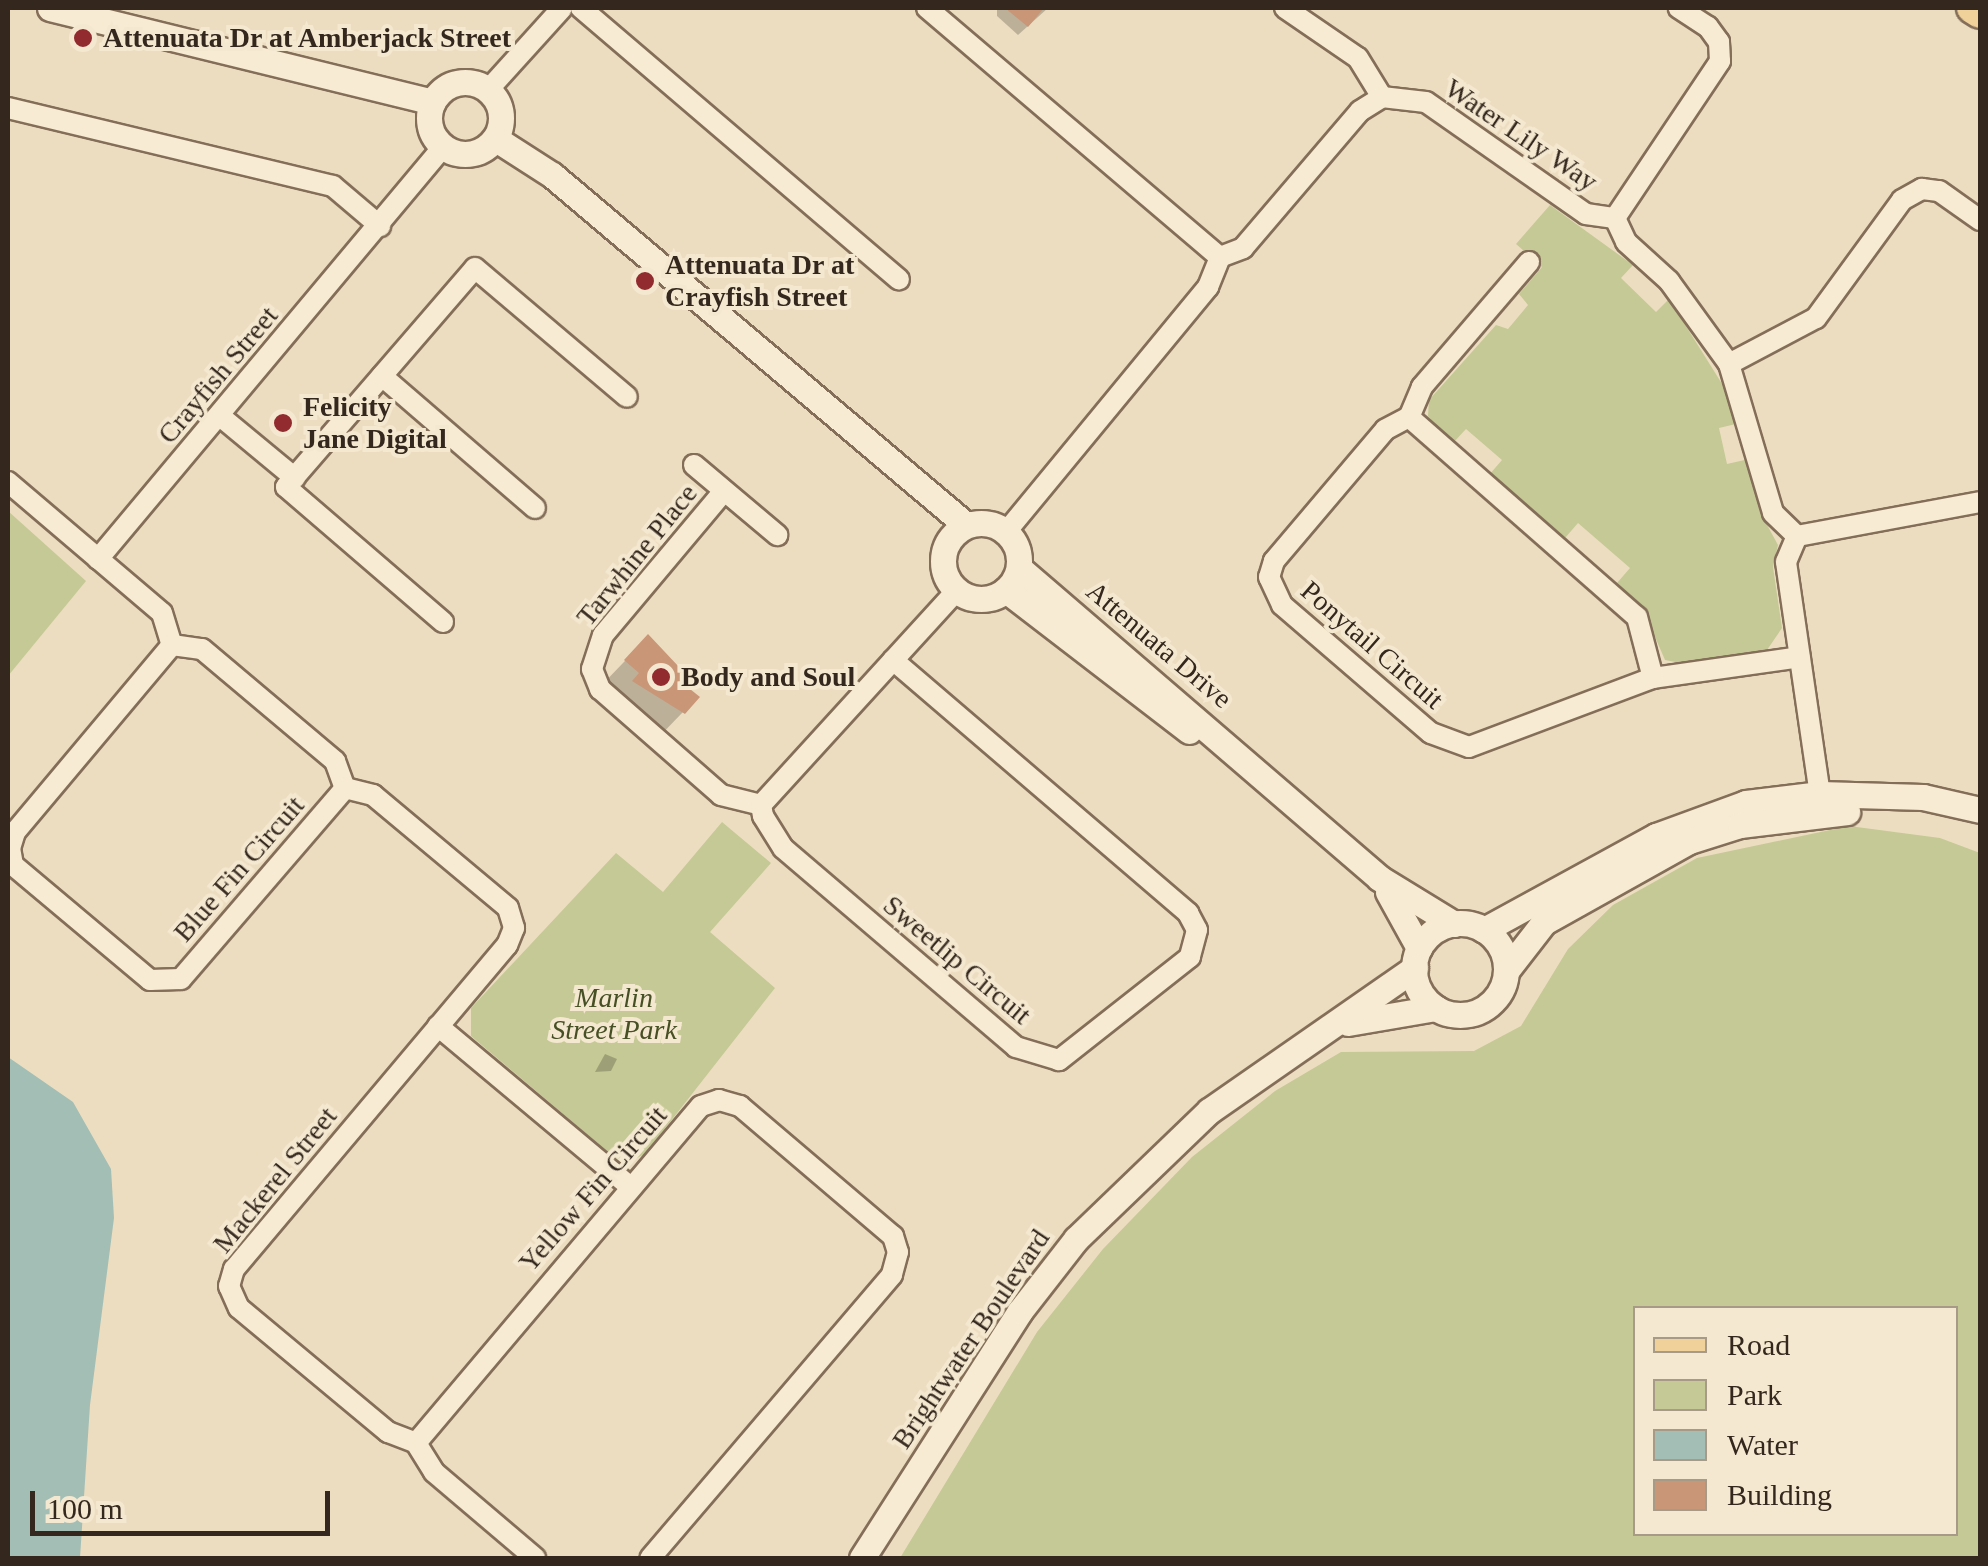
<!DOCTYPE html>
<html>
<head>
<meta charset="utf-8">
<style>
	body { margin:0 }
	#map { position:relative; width:1988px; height:1566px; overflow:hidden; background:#ecddc0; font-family:"Times New Roman",serif }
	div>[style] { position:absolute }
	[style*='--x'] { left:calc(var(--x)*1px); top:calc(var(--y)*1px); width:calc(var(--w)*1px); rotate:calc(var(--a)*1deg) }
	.green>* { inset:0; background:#c5c995 }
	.water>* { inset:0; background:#a3beb5 }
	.shadow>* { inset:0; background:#0003 }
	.building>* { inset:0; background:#c99677 }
	.roads { filter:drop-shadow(2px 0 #846e59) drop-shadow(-2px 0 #846e59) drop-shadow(0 2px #846e59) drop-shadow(0 -2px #846e59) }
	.minor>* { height:20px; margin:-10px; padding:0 10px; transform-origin:10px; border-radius:10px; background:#f7ebd3 }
	.tertiary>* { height:25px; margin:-12.5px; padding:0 12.5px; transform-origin:12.5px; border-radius:12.5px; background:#f7ebd3 }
	.tertiary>.ring { margin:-12.5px; padding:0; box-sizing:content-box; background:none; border:25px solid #f7ebd3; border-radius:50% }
	.primary>* { height:30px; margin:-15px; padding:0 15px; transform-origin:15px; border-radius:15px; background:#efd199 }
	.dots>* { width:28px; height:28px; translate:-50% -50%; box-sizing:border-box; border:5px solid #f4e8d0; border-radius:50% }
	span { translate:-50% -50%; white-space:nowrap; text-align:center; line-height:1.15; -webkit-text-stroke:8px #f4e8d0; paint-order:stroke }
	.poi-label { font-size:28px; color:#34271d; font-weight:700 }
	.left { translate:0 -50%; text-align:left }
	.street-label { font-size:28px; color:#34271d }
	.park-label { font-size:28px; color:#475024; font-style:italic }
	.frame { position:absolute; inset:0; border:10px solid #34271d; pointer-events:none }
	.legend { position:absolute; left:1633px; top:1306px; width:325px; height:230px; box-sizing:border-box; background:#f4e8d0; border:2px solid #a79b88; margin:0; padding:12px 18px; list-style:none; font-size:30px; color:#34271d }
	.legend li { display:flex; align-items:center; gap:20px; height:50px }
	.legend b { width:50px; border:2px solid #a79b88 }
	.scale { position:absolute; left:30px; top:1491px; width:300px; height:45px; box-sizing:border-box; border:5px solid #34271d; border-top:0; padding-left:12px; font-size:30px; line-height:35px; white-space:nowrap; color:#34271d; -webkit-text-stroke:8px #f4e8d0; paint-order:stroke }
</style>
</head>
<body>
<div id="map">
	<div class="green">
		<i style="clip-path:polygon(1550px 205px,1633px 265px,1621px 278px,1656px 312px,1669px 299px,1734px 403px,1740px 423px,1719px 428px,1727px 464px,1749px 459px,1760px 512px,1778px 545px,1773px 567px,1782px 628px,1767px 650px,1691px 665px,1665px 660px,1643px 609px,1617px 583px,1630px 568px,1578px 523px,1565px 538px,1489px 475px,1502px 460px,1466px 429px,1452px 444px,1428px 416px,1429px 400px,1496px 325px,1508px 329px,1528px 305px,1519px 294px,1542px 267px,1516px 244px)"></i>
		<i style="clip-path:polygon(8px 511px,86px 581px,8px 676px)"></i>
		<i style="clip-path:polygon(722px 822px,771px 863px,710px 932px,775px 988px,645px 1154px,631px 1161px,615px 1158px,471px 1036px,471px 1008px,616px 853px,663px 892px)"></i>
		<i style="clip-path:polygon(evenodd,1849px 826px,1940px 838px,1980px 853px,1980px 1558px,900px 1558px,1037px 1332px,1103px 1249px,1192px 1157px,1275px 1091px,1341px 1052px,1474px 1051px,1521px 1026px,1568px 949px,1613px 905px,1697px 858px,1849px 826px,1956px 1308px,1956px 1534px,1636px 1534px,1636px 1308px,1956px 1308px)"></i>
	</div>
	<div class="water">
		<i style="clip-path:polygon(8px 1057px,73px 1102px,111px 1169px,114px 1218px,90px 1405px,80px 1558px,8px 1558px)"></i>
	</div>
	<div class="shadow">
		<i style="clip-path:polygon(997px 8px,1048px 8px,1018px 35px,997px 16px)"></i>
		<i style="clip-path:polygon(648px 637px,686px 689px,683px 712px,655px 741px,606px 711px,612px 702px,597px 690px)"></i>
		<i style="clip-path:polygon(605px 1054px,617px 1059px,611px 1071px,595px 1072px)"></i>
	</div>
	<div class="building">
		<i style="clip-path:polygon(1005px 8px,1044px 8px,1028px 27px)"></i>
		<i style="clip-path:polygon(648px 634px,695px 684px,690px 689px,700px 697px,685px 714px,632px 681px,639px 673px,624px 660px)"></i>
	</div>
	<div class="roads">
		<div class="minor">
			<i style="--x:581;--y:8;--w:418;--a:40.5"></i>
			<i style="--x:927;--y:8;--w:385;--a:40.4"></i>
			<i style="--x:1285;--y:8;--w:88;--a:34.4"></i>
			<i style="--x:1358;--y:58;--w:46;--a:58.4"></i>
			<i style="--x:488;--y:90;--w:110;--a:-47.9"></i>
			<i style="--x:8;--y:108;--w:334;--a:13.5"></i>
			<i style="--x:333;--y:186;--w:62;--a:40.4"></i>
			<i style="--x:1615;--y:218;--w:189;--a:-56.2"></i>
			<i style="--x:1720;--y:61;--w:19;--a:-93"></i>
			<i style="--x:1719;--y:42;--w:19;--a:-126"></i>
			<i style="--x:1708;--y:27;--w:35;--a:-147"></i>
			<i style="--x:1529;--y:262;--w:165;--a:130.6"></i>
			<i style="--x:1422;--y:387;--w:33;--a:113"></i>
			<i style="--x:1409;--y:417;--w:27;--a:152"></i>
			<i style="--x:1385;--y:430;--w:172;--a:130.3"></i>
			<i style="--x:1274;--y:561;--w:17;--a:107"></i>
			<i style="--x:1269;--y:577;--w:31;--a:65"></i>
			<i style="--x:1282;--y:605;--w:196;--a:40.7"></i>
			<i style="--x:1431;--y:733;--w:40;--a:20.2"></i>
			<i style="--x:1469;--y:747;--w:197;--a:-20.6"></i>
			<i style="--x:1653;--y:678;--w:148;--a:-8.1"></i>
			<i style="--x:1729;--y:364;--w:98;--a:-27.9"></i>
			<i style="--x:1816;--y:318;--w:146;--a:-53.9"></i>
			<i style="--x:1902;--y:200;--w:23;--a:-29"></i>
			<i style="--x:1922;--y:189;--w:17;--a:7"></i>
			<i style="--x:1939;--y:191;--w:50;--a:35.3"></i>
			<i style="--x:382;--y:376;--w:202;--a:40.8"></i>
			<i style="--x:220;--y:416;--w:97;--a:39.6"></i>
			<i style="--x:1409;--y:417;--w:303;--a:41.3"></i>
			<i style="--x:1637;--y:617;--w:63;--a:75.3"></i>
			<i style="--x:694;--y:465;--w:109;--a:40.1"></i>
			<i style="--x:8;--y:482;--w:202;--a:40.4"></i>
			<i style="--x:162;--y:613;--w:34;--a:73"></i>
			<i style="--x:172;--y:645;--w:30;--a:8"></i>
			<i style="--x:202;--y:649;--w:174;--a:40.1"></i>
			<i style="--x:335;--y:761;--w:29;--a:70"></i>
			<i style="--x:345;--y:788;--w:29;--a:14"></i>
			<i style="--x:373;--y:795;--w:176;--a:39.9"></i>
			<i style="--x:508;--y:908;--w:21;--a:73"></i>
			<i style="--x:514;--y:928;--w:18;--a:112"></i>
			<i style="--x:507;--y:945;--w:424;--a:130.1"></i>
			<i style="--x:234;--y:1269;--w:18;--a:106"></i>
			<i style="--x:229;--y:1286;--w:24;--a:66"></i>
			<i style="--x:239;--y:1308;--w:194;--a:39.8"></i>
			<i style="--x:388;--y:1432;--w:30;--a:21"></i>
			<i style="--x:416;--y:1443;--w:34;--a:58"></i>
			<i style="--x:434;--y:1472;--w:133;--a:40.4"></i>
			<i style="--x:724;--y:491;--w:188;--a:130"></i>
			<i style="--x:603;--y:635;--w:36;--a:108"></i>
			<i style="--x:592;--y:669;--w:22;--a:68"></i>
			<i style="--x:600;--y:689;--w:161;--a:41.2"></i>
			<i style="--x:721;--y:795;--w:41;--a:14"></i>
			<i style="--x:1006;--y:532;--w:318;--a:-50.5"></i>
			<i style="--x:1208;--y:287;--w:32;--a:-68"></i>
			<i style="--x:1220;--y:257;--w:25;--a:-21"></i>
			<i style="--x:1243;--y:248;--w:180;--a:-49.5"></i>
			<i style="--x:1360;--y:111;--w:26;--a:-32"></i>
			<i style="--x:1382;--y:97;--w:44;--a:6.5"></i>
			<i style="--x:1426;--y:102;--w:195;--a:35"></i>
			<i style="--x:1586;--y:214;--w:29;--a:8"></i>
			<i style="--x:1615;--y:218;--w:26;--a:65"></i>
			<i style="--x:1626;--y:242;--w:58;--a:42.2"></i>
			<i style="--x:1669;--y:281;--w:102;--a:54.1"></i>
			<i style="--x:1729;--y:364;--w:155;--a:73.5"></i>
			<i style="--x:1773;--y:513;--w:33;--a:44"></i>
			<i style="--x:1797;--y:536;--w:28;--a:113"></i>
			<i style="--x:1786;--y:562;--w:250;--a:81.7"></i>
			<i style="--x:1797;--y:536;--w:186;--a:-10.5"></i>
			<i style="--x:98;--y:559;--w:537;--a:-50.06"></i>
			<i style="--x:443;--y:622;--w:207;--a:-139.3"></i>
			<i style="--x:286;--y:487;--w:289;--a:-49.2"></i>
			<i style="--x:475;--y:268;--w:199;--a:40.3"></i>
			<i style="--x:172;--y:645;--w:244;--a:130"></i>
			<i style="--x:15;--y:832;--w:17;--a:107"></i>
			<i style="--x:10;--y:848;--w:17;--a:80"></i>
			<i style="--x:13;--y:865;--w:179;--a:40"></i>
			<i style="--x:150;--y:980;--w:31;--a:-2"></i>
			<i style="--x:181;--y:979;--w:252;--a:-49.3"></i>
			<i style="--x:893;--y:660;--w:389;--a:40.6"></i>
			<i style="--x:1188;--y:913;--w:19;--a:62"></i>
			<i style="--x:1197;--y:930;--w:28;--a:105"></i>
			<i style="--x:1190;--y:957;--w:167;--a:141.8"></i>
			<i style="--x:1059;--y:1060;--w:45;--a:-163.2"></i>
			<i style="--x:1016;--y:1047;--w:306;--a:-139.5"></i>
			<i style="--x:783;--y:848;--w:38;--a:-122"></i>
			<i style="--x:763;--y:816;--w:11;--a:-100"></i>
			<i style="--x:761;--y:805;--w:291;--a:-47.6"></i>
			<i style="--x:438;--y:1026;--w:248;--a:39.9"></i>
			<i style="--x:416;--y:1443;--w:441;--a:-49.8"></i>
			<i style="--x:701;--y:1106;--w:19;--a:-18"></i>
			<i style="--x:719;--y:1100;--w:22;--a:16"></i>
			<i style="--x:740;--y:1106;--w:201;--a:40.4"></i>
			<i style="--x:893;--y:1236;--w:17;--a:73"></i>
			<i style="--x:898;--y:1252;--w:24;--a:105"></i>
			<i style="--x:892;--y:1275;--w:372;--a:130.5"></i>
		</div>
		<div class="tertiary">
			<i style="--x:50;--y:8;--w:394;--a:13.8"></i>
			<i class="ring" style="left:429px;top:82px;width:47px;height:47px"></i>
			<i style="--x:496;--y:139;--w:67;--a:32.7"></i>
			<i style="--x:552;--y:175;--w:542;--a:40.21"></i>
			<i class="ring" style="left:943px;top:523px;width:51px;height:51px"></i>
			<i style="--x:1019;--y:568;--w:475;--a:40.7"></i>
			<i style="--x:1379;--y:878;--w:88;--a:31.5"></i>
			<i style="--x:1006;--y:590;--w:231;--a:37.6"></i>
			<i style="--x:1388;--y:892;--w:64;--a:61"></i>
			<i class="ring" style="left:1414px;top:923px;width:67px;height:67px"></i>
			<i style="--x:1484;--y:930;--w:196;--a:-28.7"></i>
			<i style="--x:1656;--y:836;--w:96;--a:-20.1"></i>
			<i style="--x:1746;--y:803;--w:75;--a:-6.9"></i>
			<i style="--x:1820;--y:794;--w:103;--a:1.7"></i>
			<i style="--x:1923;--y:797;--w:58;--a:12.8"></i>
			<i style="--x:1506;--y:971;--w:62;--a:-52.2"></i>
			<i style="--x:1544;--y:922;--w:166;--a:-29.2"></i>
			<i style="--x:1689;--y:841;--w:53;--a:-17.4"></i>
			<i style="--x:1740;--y:825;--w:108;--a:-6.9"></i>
			<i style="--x:1348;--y:1023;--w:89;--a:-9.7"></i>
			<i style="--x:862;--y:1558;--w:293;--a:-57.4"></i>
			<i style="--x:1020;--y:1311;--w:91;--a:-52.1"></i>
			<i style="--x:1076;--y:1239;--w:185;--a:-43.9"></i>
			<i style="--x:1209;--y:1111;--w:251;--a:-34.8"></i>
		</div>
		<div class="primary">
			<i style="--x:1972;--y:8;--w:9;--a:32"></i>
		</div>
	</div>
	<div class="dots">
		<i style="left:83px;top:38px;background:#912b30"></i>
		<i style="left:645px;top:281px;background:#912b30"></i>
		<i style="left:283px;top:423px;background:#912b30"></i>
		<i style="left:661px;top:677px;background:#912b30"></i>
	</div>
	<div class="poi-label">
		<span class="left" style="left:103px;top:38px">Attenuata Dr at Amberjack Street</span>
		<span class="left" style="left:665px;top:281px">Attenuata Dr at<br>Crayfish Street</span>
		<span class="left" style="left:303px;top:423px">Felicity<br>Jane Digital</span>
		<span class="left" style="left:681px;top:677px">Body and Soul</span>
	</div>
	<div class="street-label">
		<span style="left:1521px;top:135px;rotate:34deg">Water Lily Way</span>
		<span style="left:218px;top:375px;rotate:-50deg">Crayfish Street</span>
		<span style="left:637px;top:555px;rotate:-51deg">Tarwhine Place</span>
		<span style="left:1159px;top:645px;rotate:40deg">Attenuata Drive</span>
		<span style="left:1372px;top:645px;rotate:41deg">Ponytail Circuit</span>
		<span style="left:239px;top:869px;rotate:-49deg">Blue Fin Circuit</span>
		<span style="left:957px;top:960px;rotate:40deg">Sweetlip Circuit</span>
		<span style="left:275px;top:1180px;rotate:-51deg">Mackerel Street</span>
		<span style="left:593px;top:1189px;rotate:-49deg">Yellow Fin Circuit</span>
		<span style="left:971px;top:1339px;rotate:-56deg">Brightwater Boulevard</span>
	</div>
	<div class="park-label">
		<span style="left:614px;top:1014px">Marlin<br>Street Park</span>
	</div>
	<div class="frame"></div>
	<ul class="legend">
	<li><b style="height:12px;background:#efd199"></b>Road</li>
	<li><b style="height:28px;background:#c5c995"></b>Park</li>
	<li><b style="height:28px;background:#a3beb5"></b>Water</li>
	<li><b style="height:28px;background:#c99677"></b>Building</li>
	</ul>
	<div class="scale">100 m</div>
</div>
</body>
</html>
